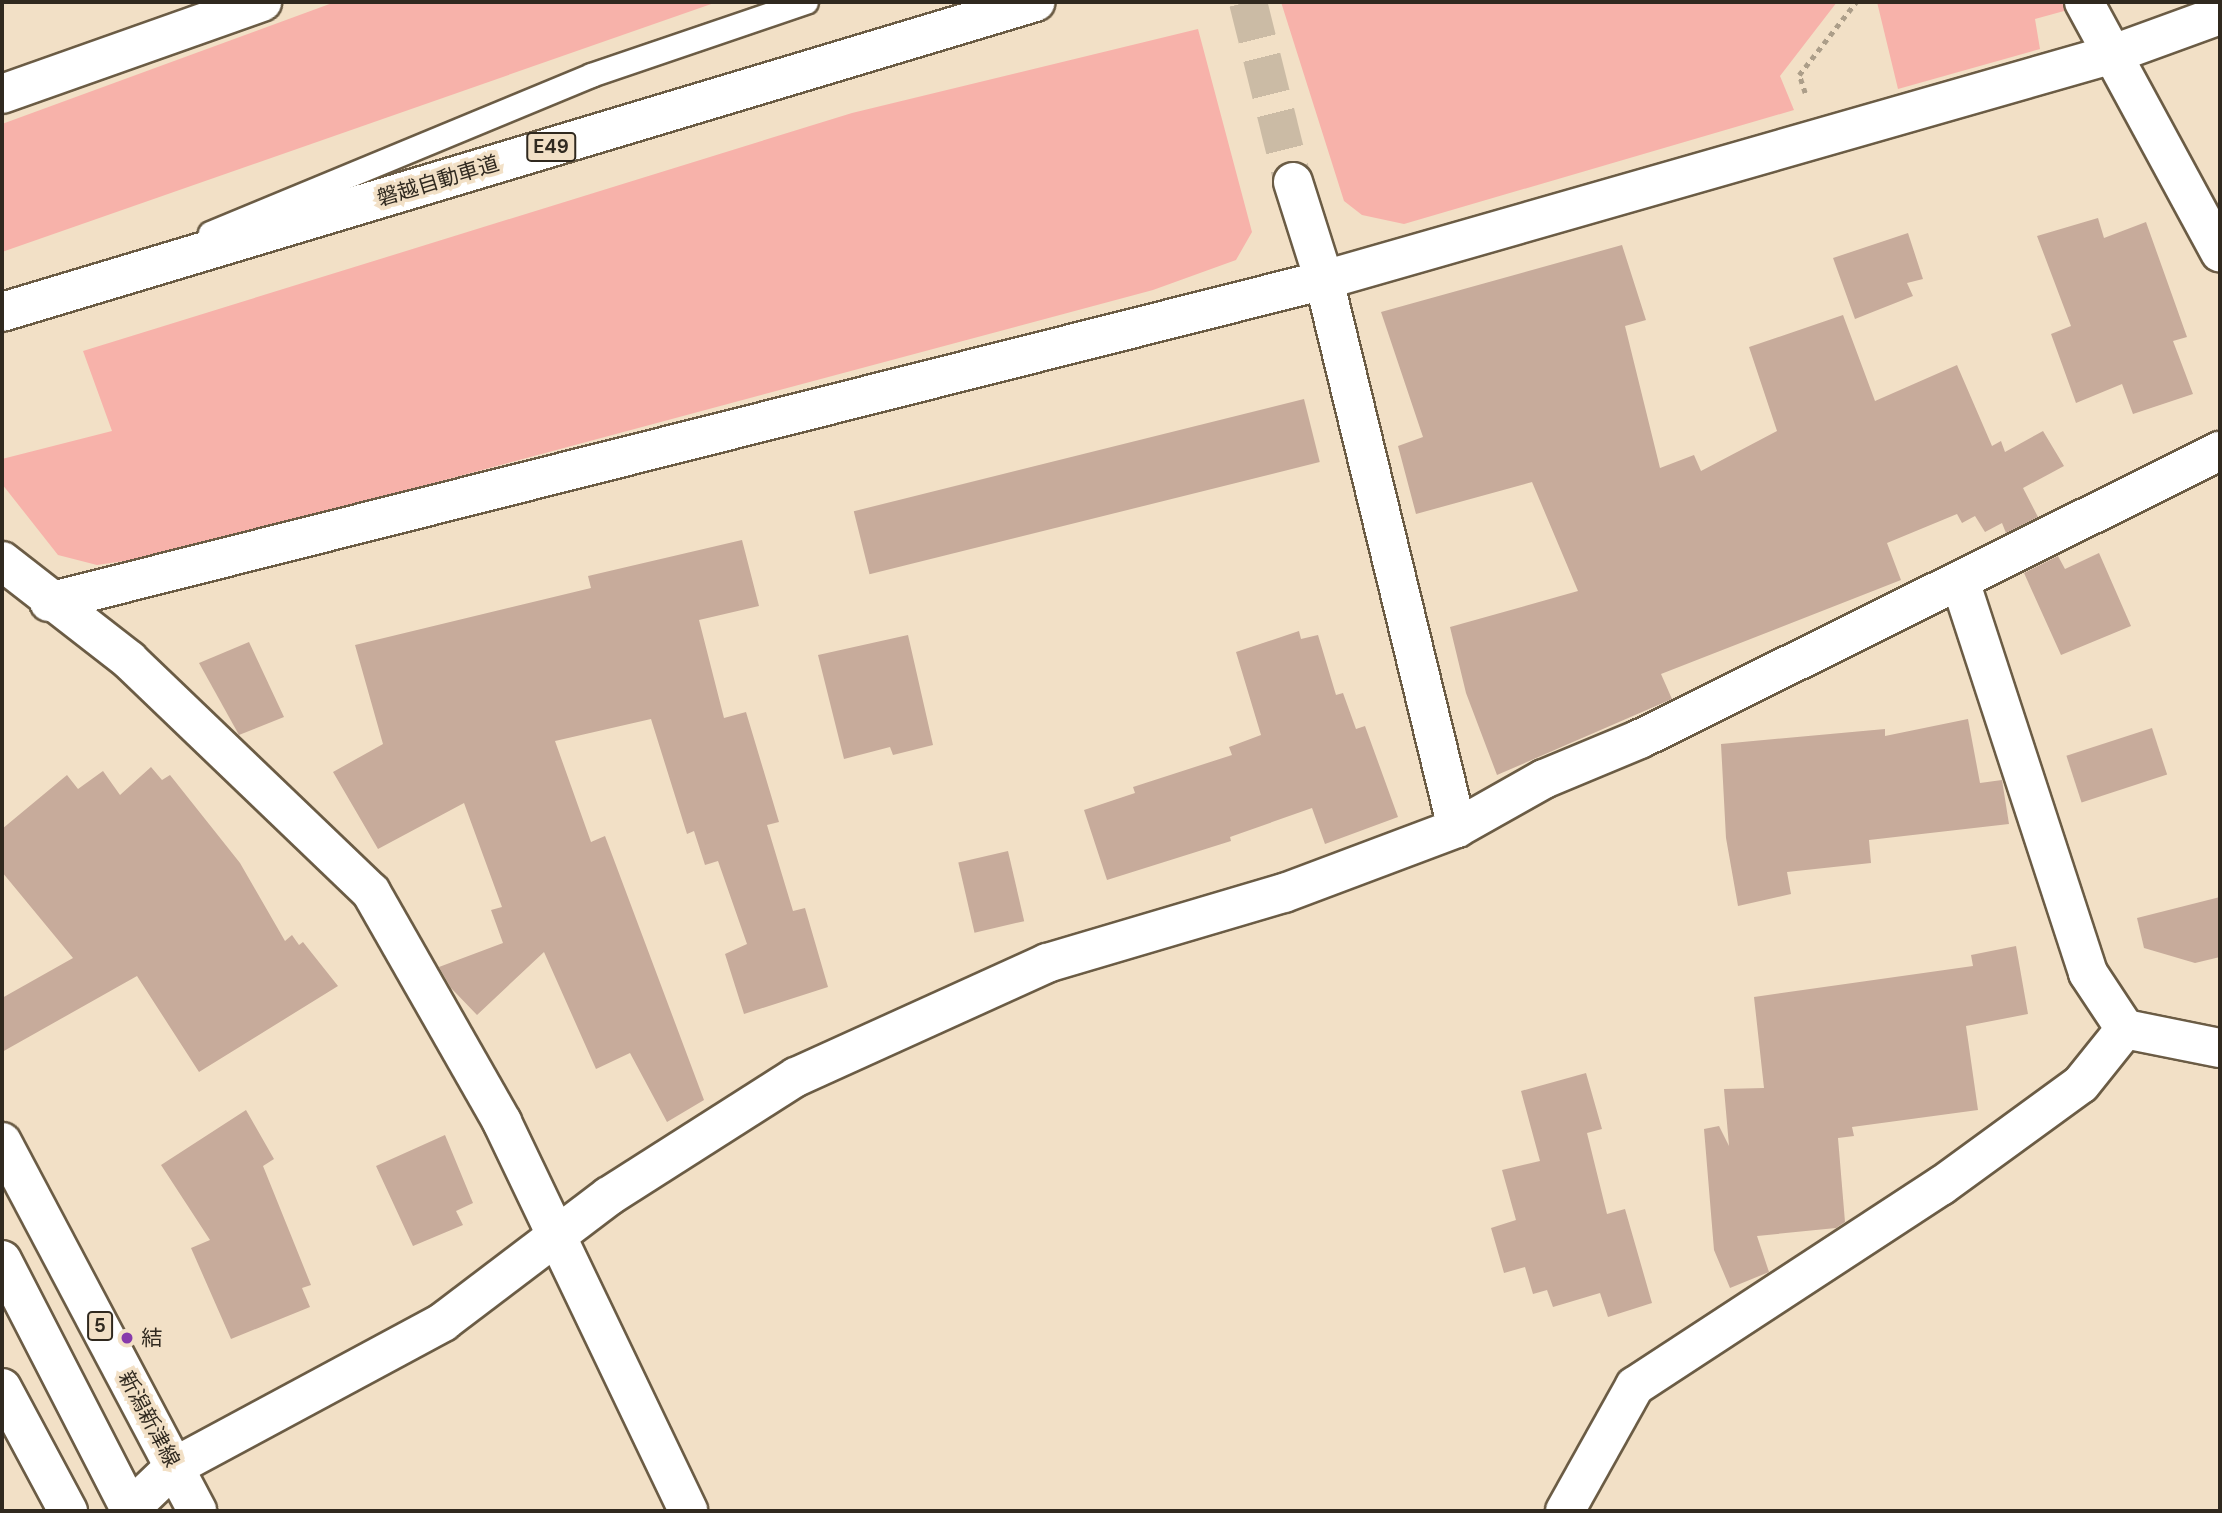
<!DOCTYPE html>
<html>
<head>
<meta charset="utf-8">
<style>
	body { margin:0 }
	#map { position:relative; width:2222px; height:1513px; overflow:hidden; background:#f2e0c6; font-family:"DM Sans","Noto Sans JP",sans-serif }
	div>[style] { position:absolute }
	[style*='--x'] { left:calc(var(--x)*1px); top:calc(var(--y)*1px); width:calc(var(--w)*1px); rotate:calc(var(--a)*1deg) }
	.green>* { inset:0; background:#f7b2aa }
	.building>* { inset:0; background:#c7ab9b; transform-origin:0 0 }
	.tertiary-tunnel>* { height:38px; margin-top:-19px; transform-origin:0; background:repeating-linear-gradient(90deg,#cbbba5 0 38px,transparent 0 57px) }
	.path>* { height:4.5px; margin-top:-2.25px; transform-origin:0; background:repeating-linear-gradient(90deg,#ac9e89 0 5px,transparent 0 10px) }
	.roads { filter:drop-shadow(2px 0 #6b5c45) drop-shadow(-2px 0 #6b5c45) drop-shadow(0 2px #6b5c45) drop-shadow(0 -2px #6b5c45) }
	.service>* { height:23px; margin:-11.5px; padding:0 11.5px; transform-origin:11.5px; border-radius:11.5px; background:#fff }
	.minor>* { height:38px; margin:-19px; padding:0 19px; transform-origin:19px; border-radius:19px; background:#fff }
	.tertiary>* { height:38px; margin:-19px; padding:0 19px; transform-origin:19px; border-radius:19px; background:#fff }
	.primary>* { height:38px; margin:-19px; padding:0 19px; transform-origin:19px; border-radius:19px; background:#fff }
	.motorway>* { height:38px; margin:-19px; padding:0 19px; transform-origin:19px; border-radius:19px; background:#fff }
	.dots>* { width:19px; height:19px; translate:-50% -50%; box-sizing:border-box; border:4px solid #f2e0c6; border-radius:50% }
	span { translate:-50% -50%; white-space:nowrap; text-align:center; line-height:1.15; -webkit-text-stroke:7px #f2e0c6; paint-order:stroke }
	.shield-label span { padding:2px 5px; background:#f2e0c6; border:2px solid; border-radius:5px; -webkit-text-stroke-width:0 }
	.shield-label { font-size:19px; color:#30291f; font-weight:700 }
	.street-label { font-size:21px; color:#30291f }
	.poi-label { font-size:21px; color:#30291f }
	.left { translate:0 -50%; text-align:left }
	.frame { position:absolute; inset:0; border:4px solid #30291f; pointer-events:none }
</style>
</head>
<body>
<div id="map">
	<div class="green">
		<i style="clip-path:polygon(335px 2px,717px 2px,2px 252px,2px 124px)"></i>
		<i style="clip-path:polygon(1281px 2px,1837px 2px,1780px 76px,1794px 110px,1404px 224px,1362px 215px,1344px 201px)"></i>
		<i style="clip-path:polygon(1877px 2px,2071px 2px,2075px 8px,2035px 19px,2040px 49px,1898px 89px)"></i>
		<i style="clip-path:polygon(1198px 29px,1252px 232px,1236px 260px,1153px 290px,165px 555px,97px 565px,58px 555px,2px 484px,2px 459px,112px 431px,83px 351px,852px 113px)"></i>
	</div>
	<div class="building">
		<i style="clip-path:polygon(2098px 218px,2104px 238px,2146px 222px,2187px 337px,2173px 341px,2193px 394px,2133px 414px,2122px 384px,2076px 403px,2051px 334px,2071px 326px,2037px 236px)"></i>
		<i style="clip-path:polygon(1908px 233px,1923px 279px,1907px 283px,1913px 296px,1855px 319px,1833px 258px)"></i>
		<i style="clip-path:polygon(1622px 245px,1646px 320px,1625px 326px,1660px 468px,1694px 455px,1701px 471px,1777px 431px,1749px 347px,1843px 315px,1875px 401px,1957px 365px,1992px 446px,2001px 441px,2005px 452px,2043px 431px,2064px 466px,2023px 488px,2038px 517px,2006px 533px,2002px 523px,1985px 532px,1975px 516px,1962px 523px,1957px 514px,1887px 543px,1901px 580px,1661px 674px,1672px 699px,1497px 775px,1466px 693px,1450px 627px,1578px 591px,1532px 482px,1416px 514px,1398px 446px,1423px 437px,1381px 312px)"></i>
		<i style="left:1304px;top:399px;width:65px;height:464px;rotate:76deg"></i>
		<i style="clip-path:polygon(742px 540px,759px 606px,699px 620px,724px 718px,746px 712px,779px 822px,767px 825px,793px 911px,805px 908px,828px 987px,744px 1014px,725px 954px,747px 944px,718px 861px,705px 865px,694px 831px,687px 834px,651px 719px,555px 741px,591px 842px,605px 836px,704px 1100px,667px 1122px,630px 1053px,596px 1069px,544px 952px,477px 1015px,451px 988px,439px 967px,503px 943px,491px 910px,502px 907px,464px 803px,378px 849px,333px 772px,383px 744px,355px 645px,591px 588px,588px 576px)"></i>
		<i style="clip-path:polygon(2099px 553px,2131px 626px,2061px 655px,2024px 573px,2058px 556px,2065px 569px)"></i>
		<i style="clip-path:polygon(1299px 631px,1301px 639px,1318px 635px,1336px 695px,1343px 693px,1356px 729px,1365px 726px,1398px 817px,1325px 844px,1312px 808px,1230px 837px,1231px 841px,1107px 880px,1084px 810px,1135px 793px,1133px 787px,1232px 755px,1229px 747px,1261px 735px,1236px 652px)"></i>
		<i style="clip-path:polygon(908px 635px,933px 745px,893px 755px,890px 747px,844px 759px,818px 655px)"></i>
		<i style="clip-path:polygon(249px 642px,284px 717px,239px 735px,199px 663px)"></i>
		<i style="clip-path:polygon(1968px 719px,1980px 783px,2002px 780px,2009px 824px,1869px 840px,1871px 863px,1787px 872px,1791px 894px,1738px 906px,1726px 838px,1721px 744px,1885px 729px,1885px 736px)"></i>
		<i style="left:2152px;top:728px;width:49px;height:90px;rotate:72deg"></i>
		<i style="clip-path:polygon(151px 767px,162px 780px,170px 775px,240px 863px,285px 941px,292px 935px,299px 945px,303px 942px,338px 986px,199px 1072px,137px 976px,2px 1052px,2px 998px,73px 958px,2px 872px,2px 829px,67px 775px,78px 789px,103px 771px,120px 795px)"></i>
		<i style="left:1008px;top:851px;width:72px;height:51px;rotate:77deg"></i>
		<i style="clip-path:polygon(2220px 897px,2220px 957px,2195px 963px,2144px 948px,2137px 918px)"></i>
		<i style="clip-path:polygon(2016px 946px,2028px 1014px,1966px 1026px,1978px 1110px,1852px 1127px,1854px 1136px,1838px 1138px,1845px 1222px,1836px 1228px,1757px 1236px,1769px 1272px,1730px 1288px,1714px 1250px,1704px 1129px,1719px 1126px,1729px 1146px,1724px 1089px,1764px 1088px,1754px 997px,1973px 966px,1971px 955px)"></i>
		<i style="clip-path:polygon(1586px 1073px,1602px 1129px,1587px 1133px,1607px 1214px,1625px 1209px,1652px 1303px,1608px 1317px,1600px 1293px,1553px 1307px,1547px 1290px,1533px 1294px,1525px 1267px,1504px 1273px,1491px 1228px,1516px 1220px,1502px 1170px,1540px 1161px,1521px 1091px)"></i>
		<i style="clip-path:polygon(246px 1110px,274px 1159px,263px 1166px,311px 1285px,302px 1288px,310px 1307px,231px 1339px,191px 1248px,210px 1240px,161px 1165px)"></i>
		<i style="clip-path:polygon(445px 1135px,473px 1203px,456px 1211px,463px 1225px,413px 1246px,376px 1166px)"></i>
	</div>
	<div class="tertiary-tunnel">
		<i style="--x:1248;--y:2;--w:186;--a:76"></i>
	</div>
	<div class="path">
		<i style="--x:1805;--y:93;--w:19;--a:-108"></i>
		<i style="--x:1799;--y:75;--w:93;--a:-52"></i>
	</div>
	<div class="roads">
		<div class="service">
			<i style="--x:210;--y:233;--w:412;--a:-22.5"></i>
			<i style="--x:591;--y:75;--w:227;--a:-18.8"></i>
		</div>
		<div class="minor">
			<i style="--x:2;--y:94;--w:276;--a:-19.5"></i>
			<i style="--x:2;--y:561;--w:161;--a:37.9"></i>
			<i style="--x:129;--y:660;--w:335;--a:43.8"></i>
			<i style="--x:371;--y:892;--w:265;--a:60.3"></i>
			<i style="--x:502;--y:1122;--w:431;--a:64.4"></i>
			<i style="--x:1960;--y:581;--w:412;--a:71.9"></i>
			<i style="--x:2088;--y:973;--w:67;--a:56.5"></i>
			<i style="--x:2125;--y:1029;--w:97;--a:11.3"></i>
			<i style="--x:49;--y:602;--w:1315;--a:-14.17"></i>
			<i style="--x:1324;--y:280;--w:821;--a:-15.98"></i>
			<i style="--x:2113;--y:54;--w:114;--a:-20"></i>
			<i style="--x:2;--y:1260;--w:280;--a:62.8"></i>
			<i style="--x:130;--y:1509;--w:61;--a:-43.7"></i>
			<i style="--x:174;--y:1467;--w:306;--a:-28.3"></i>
			<i style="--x:443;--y:1322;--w:208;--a:-37.2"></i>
			<i style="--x:609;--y:1196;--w:222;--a:-32.5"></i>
			<i style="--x:796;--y:1077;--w:276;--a:-24.4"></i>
			<i style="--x:1047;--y:963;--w:247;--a:-16.5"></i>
			<i style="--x:1284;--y:893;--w:185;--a:-20.6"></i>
			<i style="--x:1457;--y:828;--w:100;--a:-29.4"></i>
			<i style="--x:1544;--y:779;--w:104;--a:-22.6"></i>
			<i style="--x:1640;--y:739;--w:648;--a:-26.41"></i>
			<i style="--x:2;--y:1388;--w:140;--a:61.8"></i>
			<i style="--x:1565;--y:1511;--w:143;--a:-60.8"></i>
			<i style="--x:1635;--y:1386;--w:366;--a:-33.2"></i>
			<i style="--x:1941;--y:1186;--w:173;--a:-36.1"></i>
			<i style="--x:2081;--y:1084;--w:70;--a:-51.3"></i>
		</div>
		<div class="tertiary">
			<i style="--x:2084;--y:2;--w:285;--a:61.5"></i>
			<i style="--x:1293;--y:182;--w:103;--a:72.4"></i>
			<i style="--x:1324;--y:280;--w:564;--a:76.36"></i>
		</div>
		<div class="primary">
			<i style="--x:2;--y:1142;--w:417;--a:62.1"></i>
		</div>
		<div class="motorway">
			<i style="--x:2;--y:312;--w:1079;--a:-16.7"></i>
		</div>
	</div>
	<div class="dots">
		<i style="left:127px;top:1338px;background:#873aab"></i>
	</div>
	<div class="shield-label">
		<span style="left:551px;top:147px">E49</span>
		<span style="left:100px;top:1326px">5</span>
	</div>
	<div class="street-label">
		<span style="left:438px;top:181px;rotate:-17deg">磐越自動車道</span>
		<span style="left:149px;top:1419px;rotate:62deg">新潟新津線</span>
	</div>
	<div class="poi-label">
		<span class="left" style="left:141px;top:1338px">結</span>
	</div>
	<div class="frame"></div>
</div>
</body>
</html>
